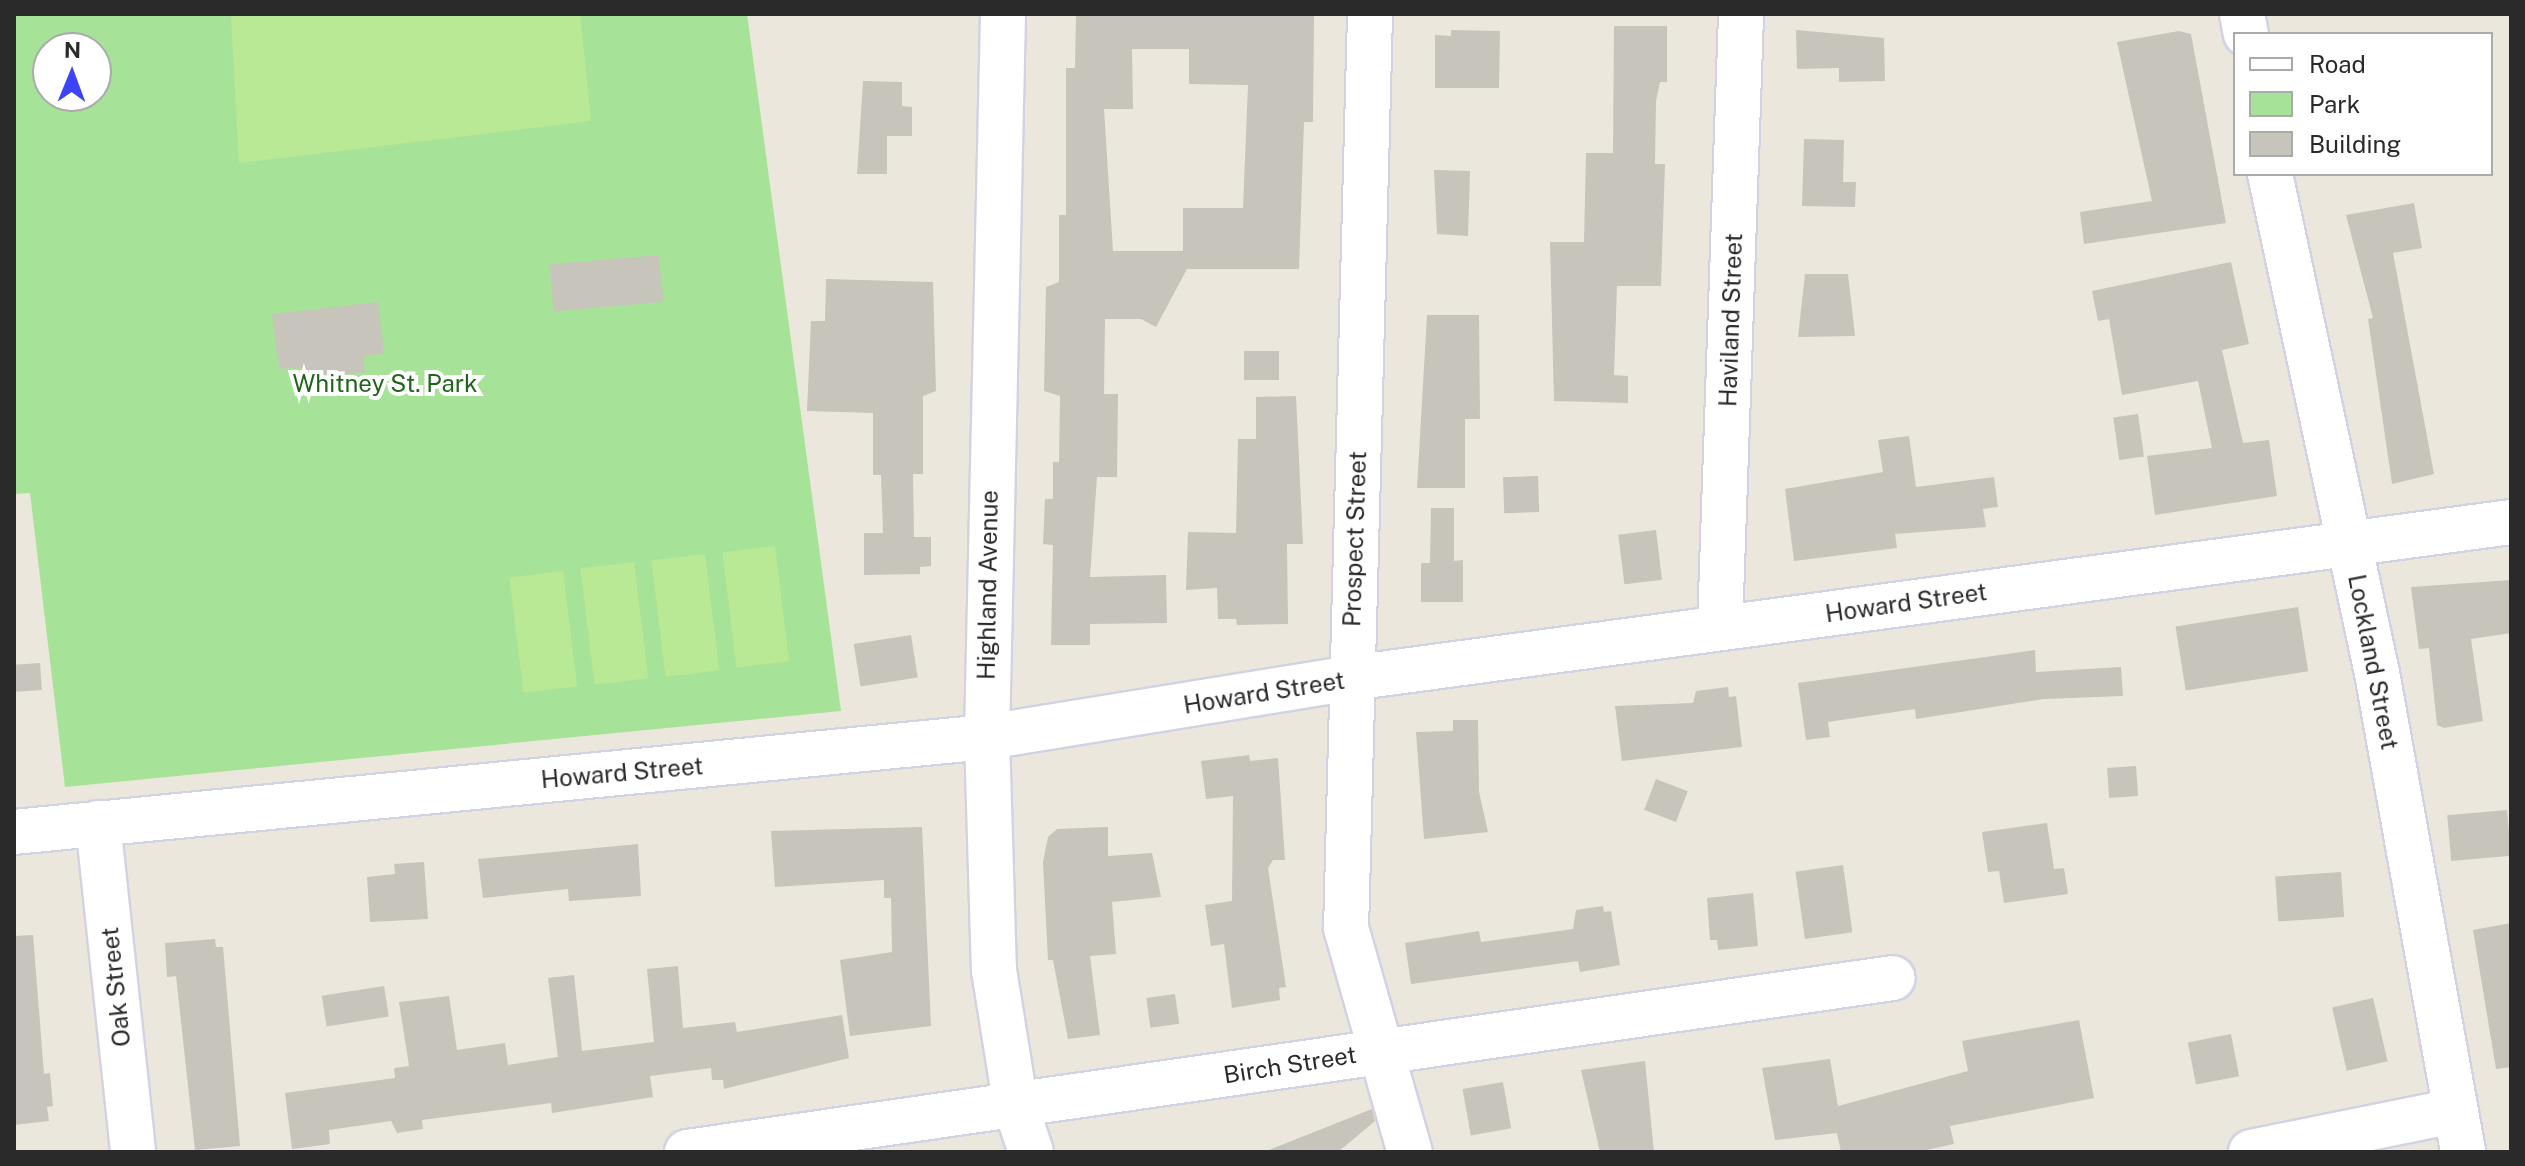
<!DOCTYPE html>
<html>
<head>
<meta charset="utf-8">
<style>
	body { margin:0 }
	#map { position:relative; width:2525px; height:1166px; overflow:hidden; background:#ece7dc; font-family:"Public Sans",sans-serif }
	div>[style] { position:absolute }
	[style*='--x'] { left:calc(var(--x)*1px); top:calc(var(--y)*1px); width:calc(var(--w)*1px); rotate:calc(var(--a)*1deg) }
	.green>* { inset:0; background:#a7e299 }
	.pitch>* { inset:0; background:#b9e995; transform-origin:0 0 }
	.building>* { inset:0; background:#c7c4bc; transform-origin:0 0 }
	.roads { filter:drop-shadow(2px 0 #d1d2e3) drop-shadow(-2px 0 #d1d2e3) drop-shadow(0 2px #d1d2e3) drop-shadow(0 -2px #d1d2e3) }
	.minor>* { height:44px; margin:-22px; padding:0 22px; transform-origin:22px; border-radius:22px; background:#fff }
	span { translate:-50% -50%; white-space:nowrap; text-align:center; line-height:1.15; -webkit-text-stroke:8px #fff; paint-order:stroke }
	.street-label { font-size:24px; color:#2a2a2a }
	.park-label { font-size:24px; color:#1f661b }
	.frame { position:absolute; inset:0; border:16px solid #2a2a2a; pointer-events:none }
	.legend { position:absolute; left:2233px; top:32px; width:260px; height:144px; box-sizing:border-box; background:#fff; border:2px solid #aaa; margin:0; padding:10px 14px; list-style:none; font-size:24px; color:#2a2a2a }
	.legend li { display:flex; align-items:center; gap:16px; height:40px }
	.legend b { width:40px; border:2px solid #aaa }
	.north { position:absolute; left:32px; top:32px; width:80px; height:80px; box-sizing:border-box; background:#fff; border:2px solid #aaa; border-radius:50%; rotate:1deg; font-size:22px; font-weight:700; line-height:32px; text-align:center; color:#2a2a2a }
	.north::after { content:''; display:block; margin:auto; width:28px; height:36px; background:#3d44f7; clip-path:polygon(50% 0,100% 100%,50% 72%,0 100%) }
</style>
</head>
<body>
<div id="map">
	<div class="green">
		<i style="clip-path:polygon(evenodd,14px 14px,747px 14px,841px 711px,65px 787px,30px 493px,14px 494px,14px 14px,48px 48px,96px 48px,96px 96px,48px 96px,48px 48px)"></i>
	</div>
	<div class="pitch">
		<i style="clip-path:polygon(231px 14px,580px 14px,591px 121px,239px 163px)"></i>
		<i style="left:775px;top:546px;width:116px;height:53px;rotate:83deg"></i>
		<i style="left:705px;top:554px;width:117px;height:54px;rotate:83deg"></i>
		<i style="left:634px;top:562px;width:117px;height:54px;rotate:83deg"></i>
		<i style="left:563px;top:571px;width:116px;height:54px;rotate:83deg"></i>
	</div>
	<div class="building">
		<i style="clip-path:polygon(evenodd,1076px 14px,1314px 14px,1313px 122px,1304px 122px,1299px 269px,1187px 269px,1156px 327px,1141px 319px,1105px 319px,1104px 394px,1118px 394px,1117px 477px,1097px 477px,1090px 577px,1166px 575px,1167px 623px,1090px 624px,1090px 645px,1051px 645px,1053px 545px,1043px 544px,1045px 499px,1053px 499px,1053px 462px,1059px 462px,1060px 396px,1044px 391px,1046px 287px,1059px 282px,1059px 215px,1066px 215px,1066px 68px,1075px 68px,1076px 14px,1132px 49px,1189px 49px,1189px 84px,1248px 85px,1243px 208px,1183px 208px,1183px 251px,1113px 251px,1104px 109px,1133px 109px,1132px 49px)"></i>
		<i style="clip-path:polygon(1614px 26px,1667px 26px,1667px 82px,1660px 82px,1656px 101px,1655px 164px,1665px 164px,1661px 286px,1617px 286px,1614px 375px,1628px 376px,1628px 403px,1554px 401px,1550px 242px,1584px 242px,1586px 153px,1613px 153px)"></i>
		<i style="clip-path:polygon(1451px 30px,1500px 31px,1499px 88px,1435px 88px,1435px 35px,1451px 36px)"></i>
		<i style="clip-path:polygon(1796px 30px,1884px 38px,1885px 81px,1839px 82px,1839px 68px,1797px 69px)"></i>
		<i style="clip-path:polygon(2179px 31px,2191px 34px,2226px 223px,2084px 244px,2080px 212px,2152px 201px,2117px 42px)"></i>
		<i style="clip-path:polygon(863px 81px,902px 82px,902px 106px,912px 107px,912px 136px,887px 136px,887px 174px,857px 174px)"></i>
		<i style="clip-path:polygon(1804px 139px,1844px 140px,1843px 182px,1856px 182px,1855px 207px,1802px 206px)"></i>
		<i style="clip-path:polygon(1434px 170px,1470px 171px,1468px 236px,1437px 234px)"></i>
		<i style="clip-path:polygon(2414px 203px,2422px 248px,2393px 253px,2434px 474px,2392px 484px,2368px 319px,2373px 318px,2346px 215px)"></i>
		<i style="left:659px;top:255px;width:47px;height:110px;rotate:85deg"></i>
		<i style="clip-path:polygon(2231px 262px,2249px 344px,2222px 350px,2243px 443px,2269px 440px,2277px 496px,2155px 515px,2147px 456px,2212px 448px,2198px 381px,2122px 395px,2109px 319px,2098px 321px,2092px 291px)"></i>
		<i style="clip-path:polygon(1805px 274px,1848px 274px,1855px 336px,1798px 337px)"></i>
		<i style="clip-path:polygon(826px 279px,933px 282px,936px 391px,923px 396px,923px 474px,913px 474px,914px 537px,931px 537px,931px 566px,920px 567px,920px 574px,864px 575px,864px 533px,883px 533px,881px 475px,873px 475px,873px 413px,807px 411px,811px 321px,825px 321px)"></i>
		<i style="clip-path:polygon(378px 302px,384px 354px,363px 356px,365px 372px,302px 380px,300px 367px,279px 369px,272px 314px)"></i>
		<i style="clip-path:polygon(1427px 315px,1479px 315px,1480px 419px,1465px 419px,1465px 488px,1417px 488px)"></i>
		<i style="left:1244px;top:351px;width:35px;height:29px"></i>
		<i style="clip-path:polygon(1296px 396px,1303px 544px,1287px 544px,1288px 624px,1237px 625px,1236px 619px,1218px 619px,1217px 588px,1186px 590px,1188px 532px,1236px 533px,1238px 439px,1256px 439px,1256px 397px)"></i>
		<i style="left:2138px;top:414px;width:43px;height:25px;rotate:82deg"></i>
		<i style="clip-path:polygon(1909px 436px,1916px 487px,1994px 477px,1998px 507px,1983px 509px,1986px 527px,1895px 534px,1897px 548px,1794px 561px,1785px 489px,1883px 472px,1878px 440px)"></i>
		<i style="left:1538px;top:476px;width:36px;height:35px;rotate:88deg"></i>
		<i style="clip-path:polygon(1431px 508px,1454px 508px,1454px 561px,1463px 560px,1463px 602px,1421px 602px,1421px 563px,1430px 563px)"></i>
		<i style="left:1656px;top:530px;width:50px;height:38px;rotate:83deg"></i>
		<i style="clip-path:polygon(2511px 580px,2511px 633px,2471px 639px,2483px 721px,2444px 728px,2437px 725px,2429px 648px,2419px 649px,2411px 587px)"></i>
		<i style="left:2298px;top:607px;width:65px;height:124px;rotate:81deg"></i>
		<i style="left:911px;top:635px;width:43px;height:58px;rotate:81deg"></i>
		<i style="clip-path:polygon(2035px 650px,2036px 672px,2121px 667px,2123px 696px,2044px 699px,1916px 719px,1915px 709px,1828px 722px,1830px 737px,1806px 740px,1798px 683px)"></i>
		<i style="left:40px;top:663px;width:27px;height:26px;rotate:86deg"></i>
		<i style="clip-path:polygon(1728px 687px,1729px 697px,1736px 696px,1742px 747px,1622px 761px,1615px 706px,1693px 703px,1696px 691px)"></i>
		<i style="clip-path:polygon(1453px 720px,1478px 720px,1479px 792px,1488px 832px,1424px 839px,1416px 732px,1453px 731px)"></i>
		<i style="clip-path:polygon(1249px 755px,1250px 761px,1278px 758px,1285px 860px,1273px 860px,1268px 868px,1286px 987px,1279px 988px,1280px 1000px,1232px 1008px,1224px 944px,1211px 946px,1205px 905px,1232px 901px,1233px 796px,1206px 799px,1201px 761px)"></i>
		<i style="left:2136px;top:766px;width:30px;height:29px;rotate:86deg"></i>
		<i style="left:1656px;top:779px;width:34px;height:33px;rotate:21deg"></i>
		<i style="left:2507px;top:810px;width:46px;height:60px;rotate:85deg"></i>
		<i style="clip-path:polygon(2047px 823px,2054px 869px,2064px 868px,2068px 894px,2004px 903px,1999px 871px,1988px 872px,1982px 832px)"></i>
		<i style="clip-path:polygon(922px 827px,931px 1026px,850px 1036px,840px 960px,892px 952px,891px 898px,884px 898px,884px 880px,775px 887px,771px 831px)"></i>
		<i style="clip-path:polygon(1108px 827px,1108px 856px,1152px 853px,1161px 897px,1112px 902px,1116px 954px,1090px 956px,1100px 1035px,1068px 1039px,1053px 960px,1048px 960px,1043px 862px,1048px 837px,1057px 829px)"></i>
		<i style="clip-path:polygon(638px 844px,641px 896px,569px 901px,568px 889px,483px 898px,478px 859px)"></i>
		<i style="clip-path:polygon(424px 862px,428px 919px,370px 922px,367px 877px,395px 874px,394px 864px)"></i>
		<i style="left:1843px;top:865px;width:68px;height:48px;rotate:82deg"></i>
		<i style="left:2341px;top:872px;width:45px;height:66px;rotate:86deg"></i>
		<i style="clip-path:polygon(1753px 893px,1758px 946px,1718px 950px,1717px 940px,1710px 940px,1707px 898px)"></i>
		<i style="clip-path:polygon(1603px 906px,1604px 912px,1611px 911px,1620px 965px,1580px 972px,1578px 961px,1411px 984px,1405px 943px,1479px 931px,1481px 942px,1573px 929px,1576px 910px)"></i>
		<i style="clip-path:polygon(2511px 923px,2511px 1067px,2496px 1069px,2473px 930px)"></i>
		<i style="clip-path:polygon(33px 935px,44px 1074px,50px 1073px,53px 1106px,47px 1107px,49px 1121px,14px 1125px,14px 936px)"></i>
		<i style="clip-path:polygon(215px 939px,216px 947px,223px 947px,240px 1146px,195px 1150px,176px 976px,167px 977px,165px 943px)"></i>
		<i style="clip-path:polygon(678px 966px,683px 1028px,735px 1022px,737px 1032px,842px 1015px,849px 1058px,724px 1089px,723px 1080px,712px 1080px,711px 1068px,650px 1076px,653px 1097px,552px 1113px,551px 1103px,422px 1120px,423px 1129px,397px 1133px,391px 1121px,329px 1130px,330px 1144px,292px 1149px,285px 1093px,395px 1078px,394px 1068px,409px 1066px,399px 1002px,449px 996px,457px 1050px,505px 1043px,508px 1065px,558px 1057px,548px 978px,574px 975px,582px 1051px,654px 1042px,647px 969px)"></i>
		<i style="left:384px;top:986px;width:31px;height:63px;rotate:81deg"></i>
		<i style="left:1175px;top:994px;width:30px;height:29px;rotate:82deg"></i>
		<i style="left:2373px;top:998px;width:65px;height:42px;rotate:77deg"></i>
		<i style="clip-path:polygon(2079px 1020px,2094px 1098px,1950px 1126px,1954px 1144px,1917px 1152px,1841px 1152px,1837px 1133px,1775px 1140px,1762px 1068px,1830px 1059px,1838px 1106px,1968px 1071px,1962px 1041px)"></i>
		<i style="left:2231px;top:1034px;width:43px;height:44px;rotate:79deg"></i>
		<i style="clip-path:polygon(1645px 1061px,1654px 1152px,1600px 1152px,1581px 1070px)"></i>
		<i style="left:1503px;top:1082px;width:47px;height:41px;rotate:80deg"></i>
		<i style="clip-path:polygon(1372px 1109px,1375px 1121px,1338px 1152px,1264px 1152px)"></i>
	</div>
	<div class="roads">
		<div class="minor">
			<i style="--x:1003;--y:14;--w:723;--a:91.27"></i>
			<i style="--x:987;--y:737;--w:233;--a:88.3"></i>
			<i style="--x:994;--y:970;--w:139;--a:80.9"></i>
			<i style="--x:1016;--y:1107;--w:47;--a:71.6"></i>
			<i style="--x:1370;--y:14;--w:914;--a:91.5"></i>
			<i style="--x:1346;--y:928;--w:233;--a:74.1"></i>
			<i style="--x:2242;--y:14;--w:20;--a:79"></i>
			<i style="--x:2270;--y:174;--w:510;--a:77.9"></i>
			<i style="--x:2377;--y:673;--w:487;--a:79.8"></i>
			<i style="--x:1720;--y:626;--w:612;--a:-88.03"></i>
			<i style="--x:98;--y:823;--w:331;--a:83.9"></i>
			<i style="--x:14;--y:832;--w:978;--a:-5.58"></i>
			<i style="--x:987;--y:737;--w:369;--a:-9.2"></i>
			<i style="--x:1351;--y:678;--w:1170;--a:-7.66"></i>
			<i style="--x:687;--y:1152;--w:1218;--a:-8.21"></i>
			<i style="--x:2251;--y:1152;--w:208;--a:-11.4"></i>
		</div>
	</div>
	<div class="street-label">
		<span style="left:1731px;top:320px;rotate:-88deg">Haviland Street</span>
		<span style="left:1355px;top:539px;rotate:-88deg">Prospect Street</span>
		<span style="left:988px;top:585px;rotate:-89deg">Highland Avenue</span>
		<span style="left:1906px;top:603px;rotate:-8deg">Howard Street</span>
		<span style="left:2373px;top:662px;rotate:79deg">Lockland Street</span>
		<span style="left:1264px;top:693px;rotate:-9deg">Howard Street</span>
		<span style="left:622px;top:773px;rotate:-5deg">Howard Street</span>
		<span style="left:116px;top:987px;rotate:-96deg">Oak Street</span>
		<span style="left:1290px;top:1065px;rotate:-9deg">Birch Street</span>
	</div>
	<div class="park-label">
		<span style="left:385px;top:384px">Whitney St. Park</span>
	</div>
	<div class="frame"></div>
	<ul class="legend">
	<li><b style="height:10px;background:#fff"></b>Road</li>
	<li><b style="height:22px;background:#a7e299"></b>Park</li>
	<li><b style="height:22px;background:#c7c4bc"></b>Building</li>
	</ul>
	<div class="north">N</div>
</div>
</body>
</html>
